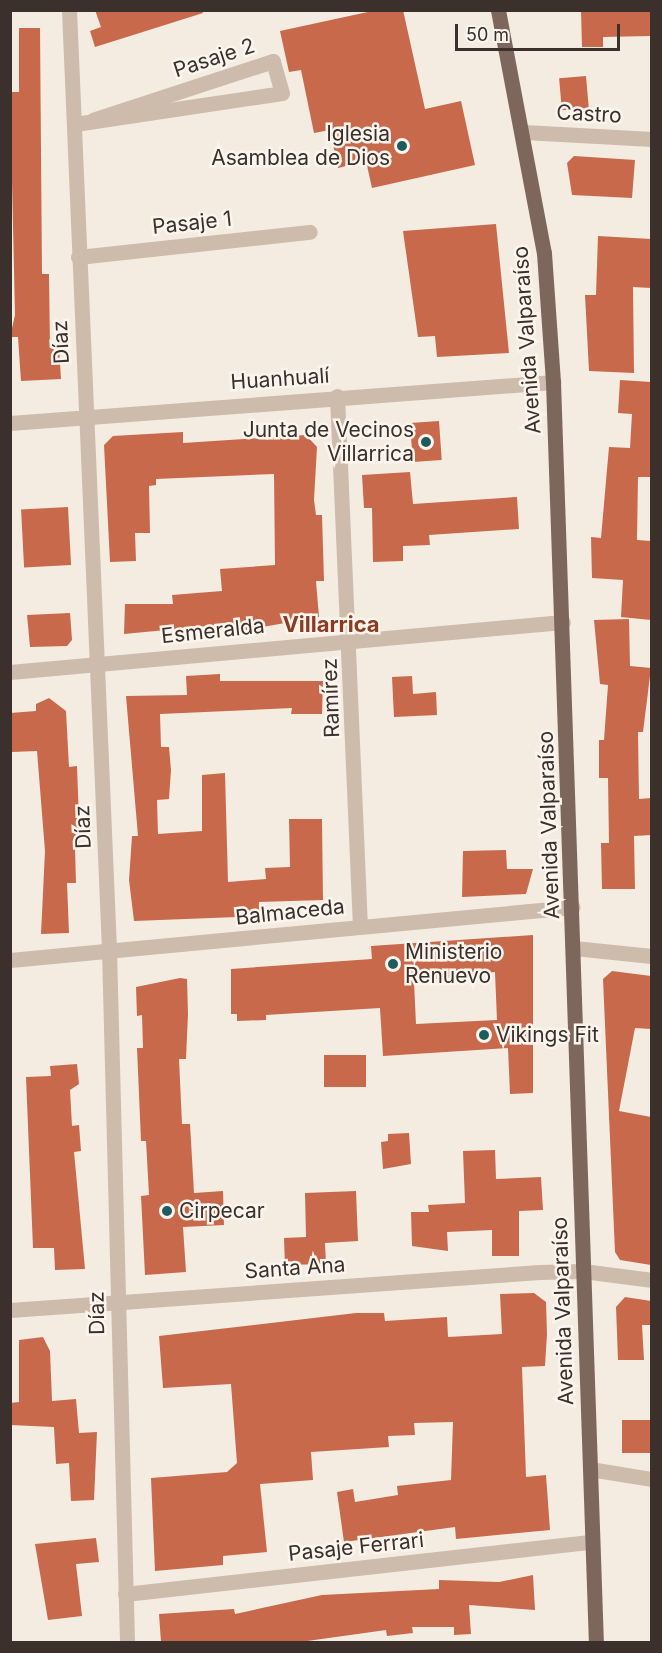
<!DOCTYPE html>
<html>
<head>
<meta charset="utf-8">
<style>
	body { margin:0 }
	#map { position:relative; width:662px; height:1653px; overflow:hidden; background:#f4ebe1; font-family:Inter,sans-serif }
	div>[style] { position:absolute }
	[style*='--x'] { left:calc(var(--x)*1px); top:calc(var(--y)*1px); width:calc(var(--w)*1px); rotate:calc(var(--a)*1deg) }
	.building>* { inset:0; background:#c8694b; transform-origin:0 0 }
	.minor>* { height:15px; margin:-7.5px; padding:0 7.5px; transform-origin:7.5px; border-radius:7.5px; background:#cdbbac }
	.major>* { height:15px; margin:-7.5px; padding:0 7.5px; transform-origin:7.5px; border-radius:7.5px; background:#7d675c }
	.dots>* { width:16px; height:16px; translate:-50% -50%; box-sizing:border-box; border:3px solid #fbf5ee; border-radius:50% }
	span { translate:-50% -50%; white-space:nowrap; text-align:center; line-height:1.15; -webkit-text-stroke:5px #fbf5ee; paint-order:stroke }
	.street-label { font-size:21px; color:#3b302b }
	.poi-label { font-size:21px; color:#3b302b }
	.right { translate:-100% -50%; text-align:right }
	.left { translate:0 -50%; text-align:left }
	.neighbourhood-label { font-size:22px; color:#8c3b22; font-weight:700 }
	.frame { position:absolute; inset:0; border:12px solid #3b302b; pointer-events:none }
	.scale { position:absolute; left:455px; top:24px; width:165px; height:27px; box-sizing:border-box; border:3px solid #3b302b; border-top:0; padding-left:8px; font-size:18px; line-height:21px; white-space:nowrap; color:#3b302b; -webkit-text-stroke:4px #fbf5ee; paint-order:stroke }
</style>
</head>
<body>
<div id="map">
	<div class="building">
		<i style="clip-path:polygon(95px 10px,202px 10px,203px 13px,95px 47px,90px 31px,101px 27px)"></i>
		<i style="clip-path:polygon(377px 10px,403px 10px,425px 109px,461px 101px,475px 165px,372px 188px,366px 161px,338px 168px,330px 130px,314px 133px,301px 70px,289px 72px,280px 31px)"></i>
		<i style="clip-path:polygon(581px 10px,651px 10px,651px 36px,603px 37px,603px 47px,582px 47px)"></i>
		<i style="clip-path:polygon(19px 28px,40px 28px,42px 274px,49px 274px,50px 347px,59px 346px,61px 379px,21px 381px,18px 337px,10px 337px,15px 315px,10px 92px,19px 92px)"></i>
		<i style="left:586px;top:76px;width:32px;height:27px;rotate:85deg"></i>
		<i style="clip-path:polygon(574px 156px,635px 160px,632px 198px,572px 195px,567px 163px)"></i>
		<i style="clip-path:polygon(496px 224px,509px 353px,437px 357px,435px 336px,418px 337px,403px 231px)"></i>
		<i style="clip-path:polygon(598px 236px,651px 239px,651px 288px,633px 287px,634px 373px,589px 371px,585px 295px,596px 295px)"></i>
		<i style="clip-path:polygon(620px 380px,651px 382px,651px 477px,638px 477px,637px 540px,651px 541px,651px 620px,621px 617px,623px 580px,592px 578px,591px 537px,601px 538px,609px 447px,630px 448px,632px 414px,618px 413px)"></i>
		<i style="left:439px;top:421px;width:39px;height:29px;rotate:86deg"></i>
		<i style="clip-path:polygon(183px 432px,183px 443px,306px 435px,317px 447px,314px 500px,316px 515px,322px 515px,324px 581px,316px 581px,319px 617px,240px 631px,239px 623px,124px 634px,125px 604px,173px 604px,172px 595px,222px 591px,220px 569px,275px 565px,274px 474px,156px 479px,156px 485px,149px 486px,150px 533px,135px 533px,136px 561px,110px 562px,104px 445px,113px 436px)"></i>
		<i style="clip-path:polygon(410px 472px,413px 504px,517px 497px,519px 529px,429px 535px,430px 545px,403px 546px,403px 561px,373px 562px,372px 508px,364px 508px,362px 475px)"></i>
		<i style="left:68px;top:507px;width:58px;height:47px;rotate:87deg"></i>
		<i style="clip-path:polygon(70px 613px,72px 640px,67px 646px,30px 647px,27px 615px)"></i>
		<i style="clip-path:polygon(629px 619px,630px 666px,651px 668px,643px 732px,638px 732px,639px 799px,651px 798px,651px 835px,634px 836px,635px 889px,602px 889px,601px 843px,609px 843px,608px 778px,599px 778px,599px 740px,604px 740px,608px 685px,600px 684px,594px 620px)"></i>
		<i style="clip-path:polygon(220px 674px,220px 681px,323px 681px,322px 714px,291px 714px,292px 708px,160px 714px,161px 747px,169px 747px,171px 770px,169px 799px,157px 800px,158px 834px,202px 831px,202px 775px,225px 773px,228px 882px,266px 879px,265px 868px,290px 867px,289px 819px,322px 819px,323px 900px,259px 902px,260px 916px,134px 921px,129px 880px,132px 836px,138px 836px,126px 696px,187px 695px,186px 676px)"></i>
		<i style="clip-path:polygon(412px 676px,413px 694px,436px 692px,437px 715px,394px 717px,392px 677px)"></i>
		<i style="clip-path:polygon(49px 698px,66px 711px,69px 767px,77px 766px,80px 848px,75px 848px,76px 883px,67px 883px,69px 933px,41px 934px,45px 851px,37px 751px,12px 752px,10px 713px,36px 711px,36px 704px)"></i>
		<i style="clip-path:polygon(506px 850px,507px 869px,533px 869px,526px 894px,462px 897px,463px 851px)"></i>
		<i style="clip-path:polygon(evenodd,533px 935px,533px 1093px,510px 1094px,508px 1048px,383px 1056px,380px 1008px,266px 1015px,266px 1020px,237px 1021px,237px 1014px,231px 1014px,231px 969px,372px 959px,371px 946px,533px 935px,495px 972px,497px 1020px,416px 1024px,414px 982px,495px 972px)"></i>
		<i style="clip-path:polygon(612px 971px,651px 976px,651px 1029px,635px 1028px,619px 1111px,651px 1117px,651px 1265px,620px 1260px,615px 1252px,603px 979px)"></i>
		<i style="clip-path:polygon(180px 978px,187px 979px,188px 1014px,186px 1059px,179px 1059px,182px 1124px,190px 1124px,194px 1193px,223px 1191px,224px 1225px,183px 1227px,186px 1272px,145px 1275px,141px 1196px,149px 1195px,146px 1141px,141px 1141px,137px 1048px,143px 1048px,142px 1015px,137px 1016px,136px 987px)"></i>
		<i style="left:366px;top:1055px;width:32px;height:42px;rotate:90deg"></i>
		<i style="clip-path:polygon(77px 1064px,79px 1084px,70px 1090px,72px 1126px,79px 1125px,81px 1151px,74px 1152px,85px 1269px,55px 1270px,54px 1248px,33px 1248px,26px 1077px,51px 1076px,50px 1066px)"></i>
		<i style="clip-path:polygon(409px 1133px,411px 1164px,383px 1169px,381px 1142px,388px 1141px,388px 1134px)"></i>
		<i style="clip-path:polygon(495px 1150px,496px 1179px,541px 1177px,543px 1210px,519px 1211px,519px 1256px,492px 1256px,492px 1230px,447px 1232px,448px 1251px,412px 1246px,411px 1212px,429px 1212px,428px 1205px,465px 1203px,463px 1151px)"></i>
		<i style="clip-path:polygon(356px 1191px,358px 1241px,325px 1243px,326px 1264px,285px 1265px,284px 1238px,306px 1237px,305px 1193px)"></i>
		<i style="clip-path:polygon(534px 1293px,546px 1302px,547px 1334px,545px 1366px,522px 1367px,526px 1477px,546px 1475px,550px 1530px,456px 1539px,455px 1527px,344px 1542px,337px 1492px,353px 1489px,355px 1502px,398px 1495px,397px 1486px,451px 1480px,453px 1422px,414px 1423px,415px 1435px,388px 1436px,389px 1447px,311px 1452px,313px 1480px,260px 1484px,267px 1552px,223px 1556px,223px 1565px,155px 1571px,151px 1478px,227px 1472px,237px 1463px,231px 1384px,163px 1388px,159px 1336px,356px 1313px,384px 1313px,385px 1321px,447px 1317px,448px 1337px,502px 1334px,500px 1294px)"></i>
		<i style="clip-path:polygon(625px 1297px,651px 1301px,651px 1325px,642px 1325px,644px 1360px,618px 1360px,616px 1307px)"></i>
		<i style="clip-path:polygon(43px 1337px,50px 1351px,52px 1401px,76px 1399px,79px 1433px,97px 1432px,94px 1500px,71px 1501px,69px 1463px,56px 1464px,54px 1427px,10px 1425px,10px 1403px,19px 1402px,19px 1340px)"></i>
		<i style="left:651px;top:1420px;width:33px;height:29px;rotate:90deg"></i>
		<i style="clip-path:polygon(96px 1538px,99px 1562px,76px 1564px,82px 1616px,48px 1620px,35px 1544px)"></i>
		<i style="clip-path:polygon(533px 1575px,535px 1610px,469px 1605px,471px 1634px,454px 1635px,454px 1627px,412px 1627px,413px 1633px,387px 1636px,386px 1630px,300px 1642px,161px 1642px,159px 1614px,234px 1609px,235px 1614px,322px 1595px,439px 1589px,439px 1580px,499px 1582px)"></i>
	</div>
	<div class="minor">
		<i style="--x:69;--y:10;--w:941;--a:87.56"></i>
		<i style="--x:109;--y:950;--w:692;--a:88.51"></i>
		<i style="--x:75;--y:124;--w:209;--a:-8.5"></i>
		<i style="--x:282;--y:93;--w:33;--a:-106"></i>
		<i style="--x:273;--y:61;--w:189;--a:161.9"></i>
		<i style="--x:524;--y:132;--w:128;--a:3.1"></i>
		<i style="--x:78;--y:257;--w:233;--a:-6.2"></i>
		<i style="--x:337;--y:396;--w:530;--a:87.52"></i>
		<i style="--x:10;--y:423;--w:545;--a:-4.32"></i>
		<i style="--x:10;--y:672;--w:555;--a:-5.17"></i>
		<i style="--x:574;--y:948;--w:78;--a:5.9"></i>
		<i style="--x:10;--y:960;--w:565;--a:-5.38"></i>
		<i style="--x:10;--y:1310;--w:531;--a:-4.1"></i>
		<i style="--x:540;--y:1272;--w:43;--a:-1.3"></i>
		<i style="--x:583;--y:1271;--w:70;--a:7.4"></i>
		<i style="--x:590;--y:1469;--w:63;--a:9.2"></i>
		<i style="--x:125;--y:1594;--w:470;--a:-6.4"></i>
	</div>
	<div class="major">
		<i style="--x:498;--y:10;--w:247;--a:79.3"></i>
		<i style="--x:544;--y:253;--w:129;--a:86"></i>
		<i style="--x:553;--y:382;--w:1261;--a:88.05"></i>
	</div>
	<div class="dots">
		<i style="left:402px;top:146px;background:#1f5a5e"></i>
		<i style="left:426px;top:442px;background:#1f5a5e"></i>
		<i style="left:393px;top:964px;background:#1f5a5e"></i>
		<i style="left:484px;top:1035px;background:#1f5a5e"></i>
		<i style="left:167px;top:1211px;background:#1f5a5e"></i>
	</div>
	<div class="street-label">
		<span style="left:214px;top:58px;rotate:-18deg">Pasaje 2</span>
		<span style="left:589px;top:114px;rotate:3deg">Castro</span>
		<span style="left:192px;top:223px;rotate:-6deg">Pasaje 1</span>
		<span style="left:527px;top:340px;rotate:-94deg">Avenida Valparaíso</span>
		<span style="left:61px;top:342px;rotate:-93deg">Díaz</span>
		<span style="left:280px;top:379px;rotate:-4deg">Huanhualí</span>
		<span style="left:213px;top:631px;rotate:-6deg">Esmeralda</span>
		<span style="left:331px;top:698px;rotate:-92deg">Ramírez</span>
		<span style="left:549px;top:825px;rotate:-92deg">Avenida Valparaíso</span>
		<span style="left:83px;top:827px;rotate:-92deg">Díaz</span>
		<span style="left:290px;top:912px;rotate:-6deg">Balmaceda</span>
		<span style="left:295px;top:1268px;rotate:-4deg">Santa Ana</span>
		<span style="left:563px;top:1311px;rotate:-92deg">Avenida Valparaíso</span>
		<span style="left:97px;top:1313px;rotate:-91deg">Díaz</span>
		<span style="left:356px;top:1547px;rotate:-6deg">Pasaje Ferrari</span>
	</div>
	<div class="poi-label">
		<span class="right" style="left:390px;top:146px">Iglesia<br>Asamblea de Dios</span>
		<span class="right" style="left:414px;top:442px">Junta de Vecinos<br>Villarrica</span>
		<span class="left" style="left:405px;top:964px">Ministerio<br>Renuevo</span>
		<span class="left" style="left:496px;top:1035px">Vikings Fit</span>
		<span class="left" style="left:179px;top:1211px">Cirpecar</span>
	</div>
	<div class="neighbourhood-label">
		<span style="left:331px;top:625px">Villarrica</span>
	</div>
	<div class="frame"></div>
	<div class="scale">50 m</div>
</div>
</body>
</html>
